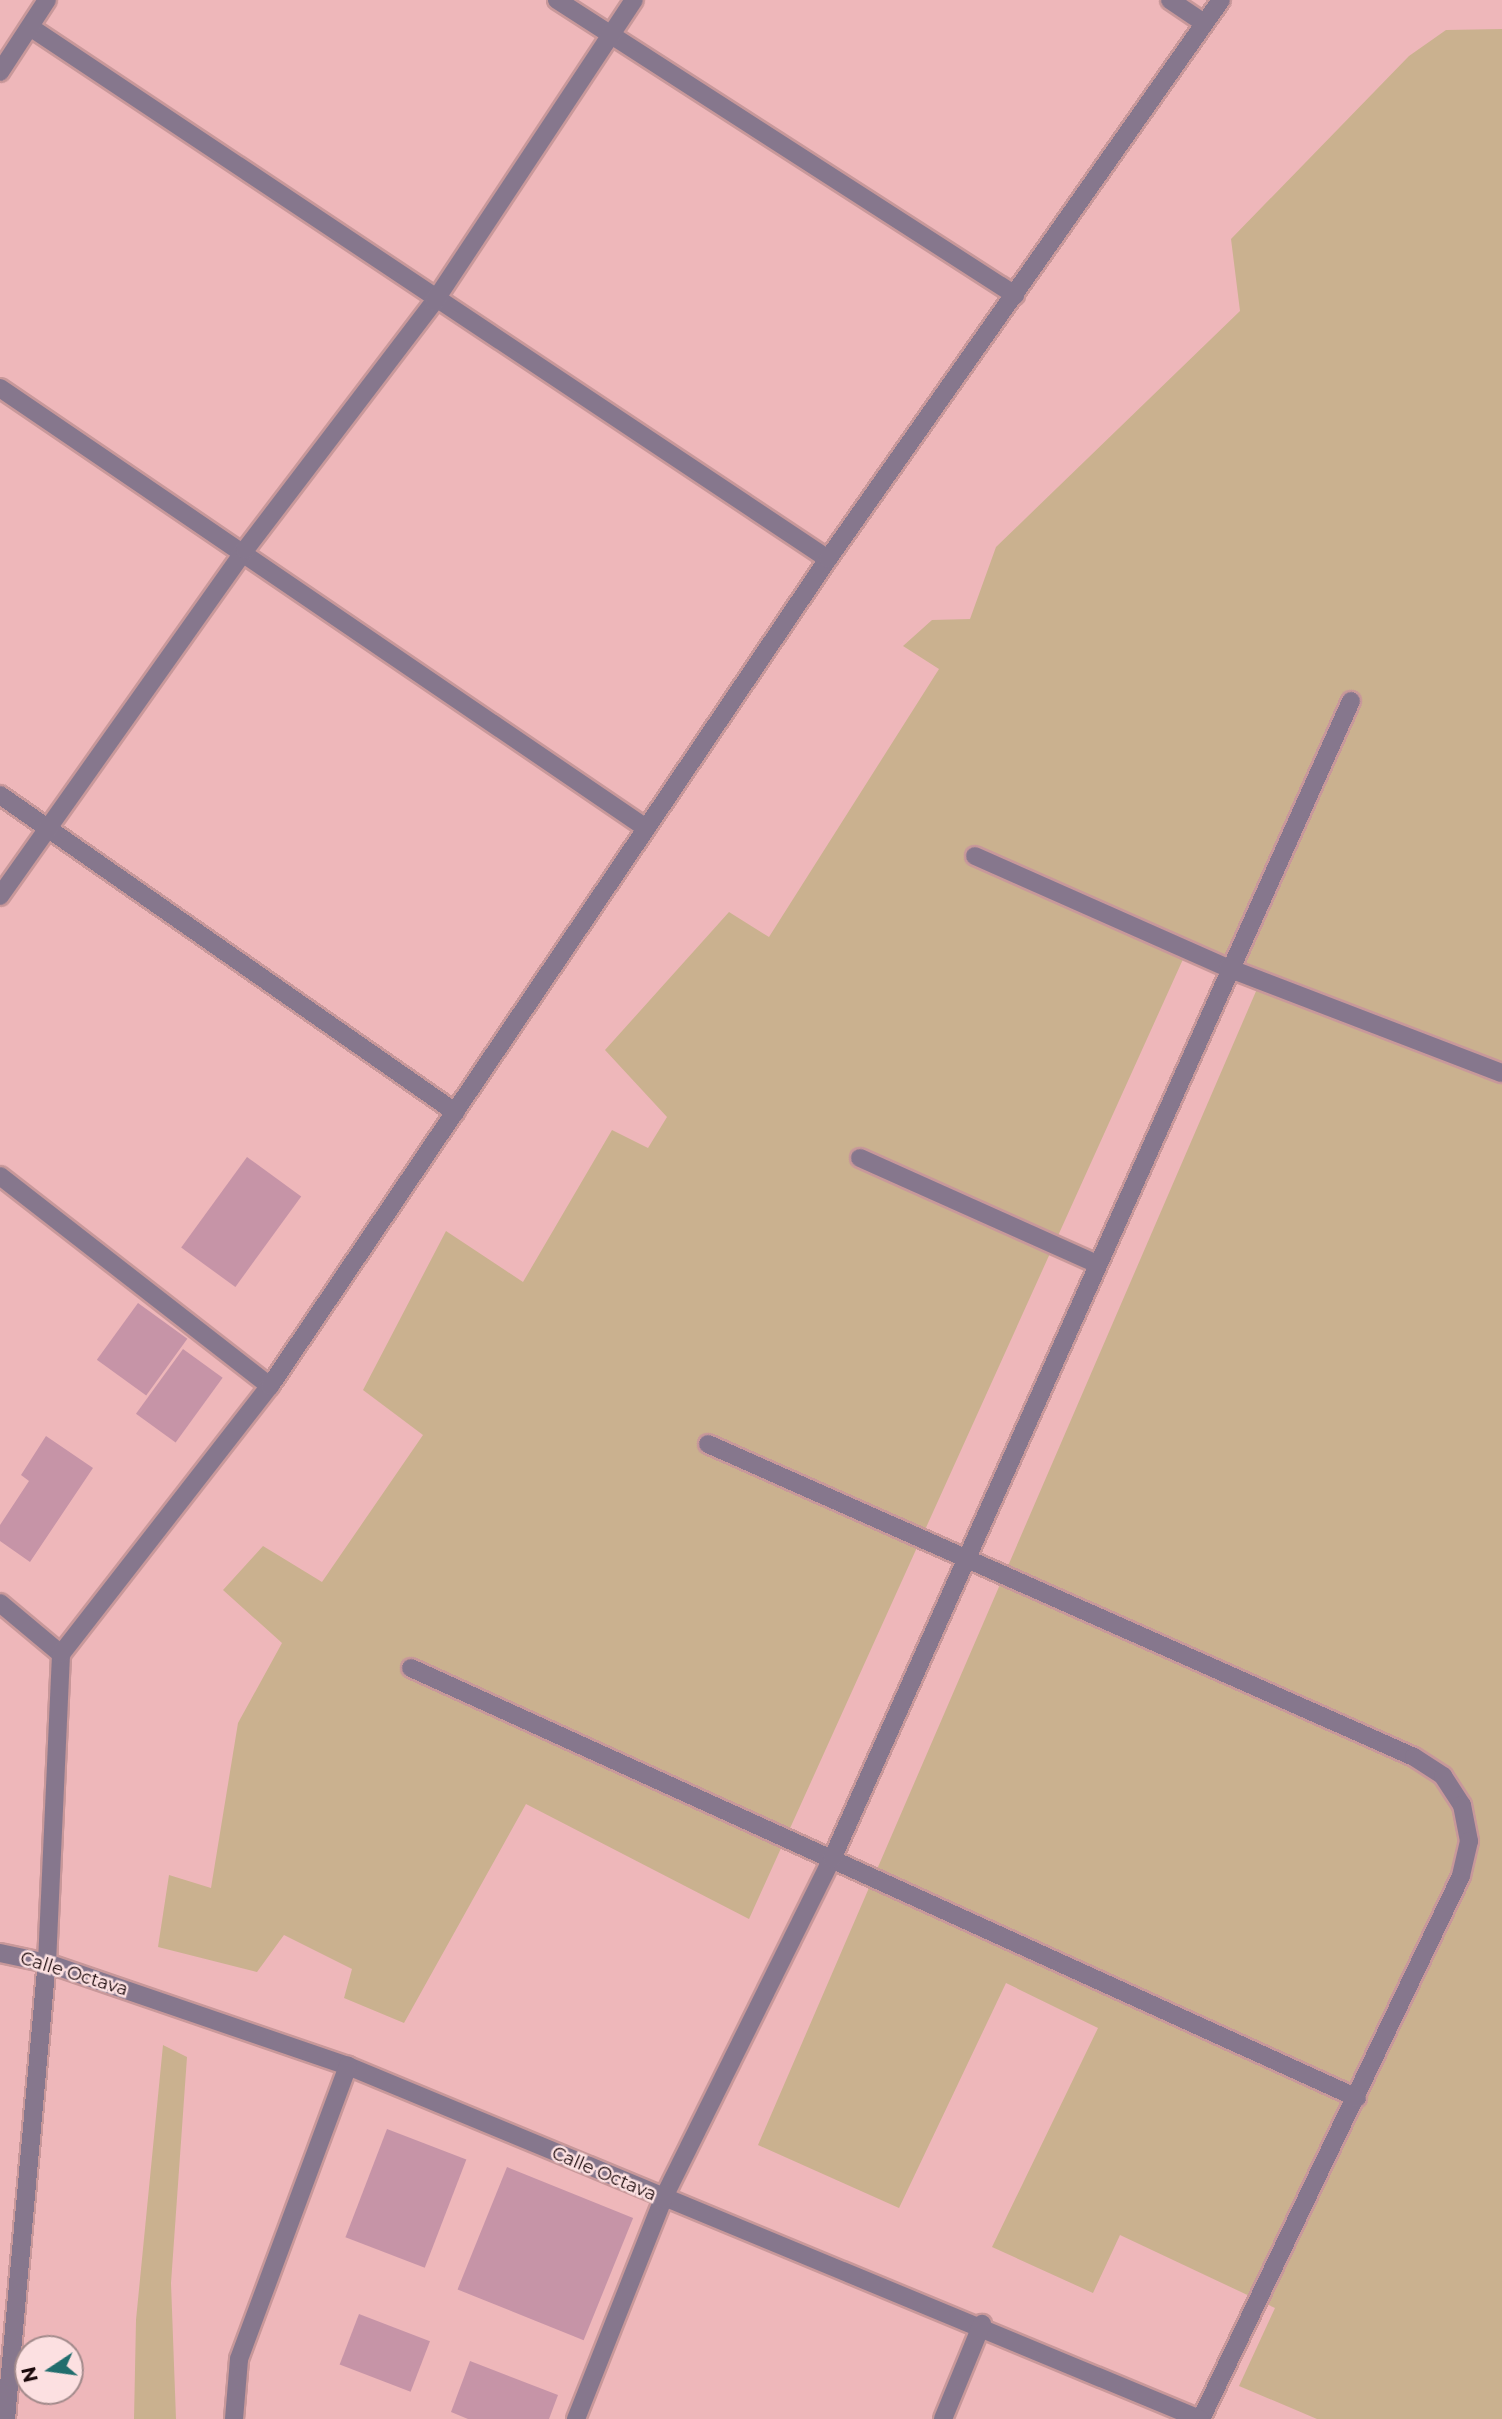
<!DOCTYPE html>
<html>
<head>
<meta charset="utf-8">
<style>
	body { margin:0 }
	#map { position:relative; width:1502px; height:2419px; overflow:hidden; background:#eeb7ba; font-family:Montserrat,sans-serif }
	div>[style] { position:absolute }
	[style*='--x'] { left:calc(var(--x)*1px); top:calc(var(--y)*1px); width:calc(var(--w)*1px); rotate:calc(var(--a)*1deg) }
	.green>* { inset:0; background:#cab18f }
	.building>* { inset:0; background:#c694a7; transform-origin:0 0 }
	.roads { filter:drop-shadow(2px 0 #c8989a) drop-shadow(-2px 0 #c8989a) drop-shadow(0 2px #c8989a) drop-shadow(0 -2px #c8989a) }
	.minor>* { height:18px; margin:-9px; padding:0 9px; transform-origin:9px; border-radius:9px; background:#86778d }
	span { translate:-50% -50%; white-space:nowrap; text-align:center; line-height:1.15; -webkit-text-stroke:5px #fce0e1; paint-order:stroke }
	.street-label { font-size:18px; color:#1b090b }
	.north { position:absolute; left:14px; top:2335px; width:70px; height:70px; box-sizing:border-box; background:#fce0e1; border:2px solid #a28a8b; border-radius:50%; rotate:257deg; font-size:19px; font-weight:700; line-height:28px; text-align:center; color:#1b090b }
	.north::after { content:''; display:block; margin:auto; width:24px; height:32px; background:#216d6d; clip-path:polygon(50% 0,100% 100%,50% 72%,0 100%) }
</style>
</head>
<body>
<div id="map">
	<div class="green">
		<i style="clip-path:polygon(1502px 29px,1502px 2419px,1317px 2419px,1239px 2386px,1275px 2308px,1120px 2235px,1093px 2293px,992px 2247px,1098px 2028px,1006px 1983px,899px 2208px,758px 2145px,1260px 982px,1189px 946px,749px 1919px,526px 1804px,404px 2023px,344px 1998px,352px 1969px,284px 1935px,257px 1972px,158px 1947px,169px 1875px,211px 1888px,238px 1723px,282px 1643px,223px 1590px,263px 1546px,322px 1582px,423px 1435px,363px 1390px,446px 1231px,523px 1282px,612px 1130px,648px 1148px,667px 1117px,605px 1050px,729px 912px,769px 937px,939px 669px,903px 646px,932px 620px,970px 619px,996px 547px,1240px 311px,1231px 239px,1409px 56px,1446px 30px)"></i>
		<i style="clip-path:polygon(163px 2045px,187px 2057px,171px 2283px,176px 2419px,134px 2419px,136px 2320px)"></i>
	</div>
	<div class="building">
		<i style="left:247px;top:1157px;width:67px;height:112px;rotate:36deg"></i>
		<i style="left:138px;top:1303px;width:61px;height:70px;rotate:36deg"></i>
		<i style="left:183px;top:1349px;width:49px;height:80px;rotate:36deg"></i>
		<i style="clip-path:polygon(46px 1436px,93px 1468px,30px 1562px,0 1541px,0 1525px,29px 1481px,21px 1475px)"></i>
		<i style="left:387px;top:2129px;width:85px;height:116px;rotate:21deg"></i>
		<i style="left:507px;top:2167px;width:136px;height:132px;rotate:22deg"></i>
		<i style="left:359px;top:2314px;width:76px;height:54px;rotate:21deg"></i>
		<i style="clip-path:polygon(470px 2361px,558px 2395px,549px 2419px,468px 2419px,451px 2412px)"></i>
	</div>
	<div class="roads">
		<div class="minor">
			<i style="--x:557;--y:0;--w:545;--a:32.79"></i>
			<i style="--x:1170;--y:0;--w:41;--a:34.1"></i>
			<i style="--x:30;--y:27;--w:959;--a:33.69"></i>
			<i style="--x:0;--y:72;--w:86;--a:-56.9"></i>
			<i style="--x:0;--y:388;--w:782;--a:34.26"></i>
			<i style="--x:0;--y:795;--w:555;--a:34.87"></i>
			<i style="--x:975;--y:856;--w:277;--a:23.9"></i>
			<i style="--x:1228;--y:968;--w:293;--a:21"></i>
			<i style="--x:0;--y:896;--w:424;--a:-54.7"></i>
			<i style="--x:245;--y:550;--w:312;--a:-52.7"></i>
			<i style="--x:434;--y:302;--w:362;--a:-56.5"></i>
			<i style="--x:860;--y:1158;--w:260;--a:24.1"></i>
			<i style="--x:0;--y:1176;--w:342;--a:37.9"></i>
			<i style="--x:708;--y:1444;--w:772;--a:23.91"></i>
			<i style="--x:1414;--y:1757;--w:35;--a:33"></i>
			<i style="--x:1443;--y:1776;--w:35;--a:57"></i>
			<i style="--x:1462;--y:1805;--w:37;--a:79"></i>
			<i style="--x:1469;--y:1841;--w:36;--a:103"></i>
			<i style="--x:1461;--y:1876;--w:602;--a:115.59"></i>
			<i style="--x:0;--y:1603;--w:80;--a:39.9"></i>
			<i style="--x:411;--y:1668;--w:1039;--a:24.44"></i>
			<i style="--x:0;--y:1953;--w:48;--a:12"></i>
			<i style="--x:47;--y:1963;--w:318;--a:18.9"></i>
			<i style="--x:348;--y:2066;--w:922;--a:22.51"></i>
			<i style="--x:6;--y:2419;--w:458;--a:-84.9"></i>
			<i style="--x:47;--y:1963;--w:309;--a:-87.4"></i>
			<i style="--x:61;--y:1654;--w:340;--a:-52.1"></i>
			<i style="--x:270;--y:1386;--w:998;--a:-55.99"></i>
			<i style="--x:828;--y:559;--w:683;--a:-54.89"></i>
			<i style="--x:234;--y:2419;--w:60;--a:-85.2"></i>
			<i style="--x:239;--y:2359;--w:313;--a:-69.6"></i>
			<i style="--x:576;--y:2419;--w:237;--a:-68.4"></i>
			<i style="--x:663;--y:2199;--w:380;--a:-63.6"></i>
			<i style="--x:832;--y:1859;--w:1269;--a:-65.86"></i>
			<i style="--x:943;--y:2419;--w:103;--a:-67.7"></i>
		</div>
	</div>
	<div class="street-label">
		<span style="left:74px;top:1974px;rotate:17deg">Calle Octava</span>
		<span style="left:604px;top:2174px;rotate:23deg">Calle Octava</span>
	</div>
	<div class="north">N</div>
</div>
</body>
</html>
